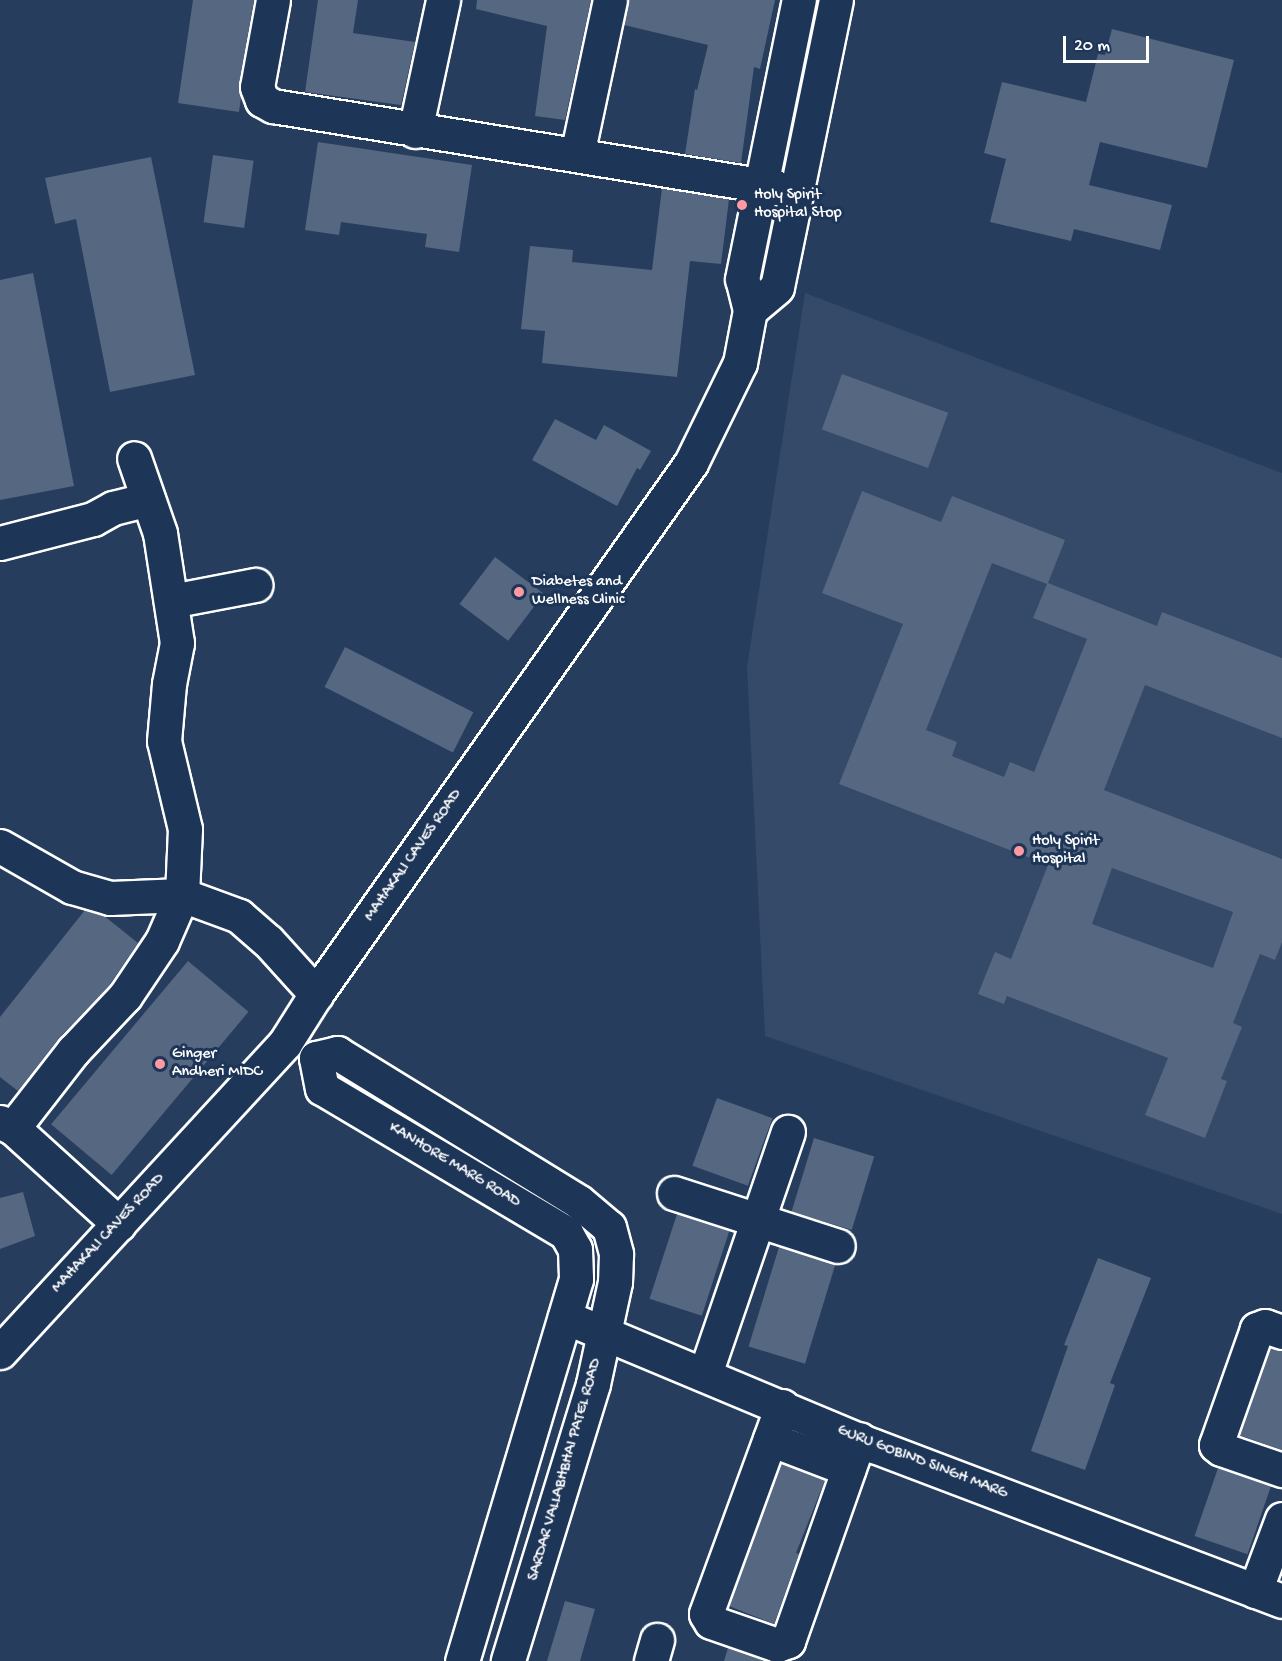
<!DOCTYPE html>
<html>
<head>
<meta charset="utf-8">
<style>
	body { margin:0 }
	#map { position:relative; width:1282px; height:1661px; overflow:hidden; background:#263d5e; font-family:"Gochi Hand",sans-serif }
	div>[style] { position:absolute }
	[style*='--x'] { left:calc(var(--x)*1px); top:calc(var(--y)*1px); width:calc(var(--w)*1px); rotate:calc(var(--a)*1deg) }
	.built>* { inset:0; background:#344a68 }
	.building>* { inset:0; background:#556781; transform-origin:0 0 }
	.roads { filter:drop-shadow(2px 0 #fff) drop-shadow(-2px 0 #fff) drop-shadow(0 2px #fff) drop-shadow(0 -2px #fff) }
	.minor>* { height:33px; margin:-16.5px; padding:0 16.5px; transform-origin:16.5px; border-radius:16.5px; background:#1d3557 }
	.major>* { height:33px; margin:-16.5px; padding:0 16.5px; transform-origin:16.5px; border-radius:16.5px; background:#1d3557 }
	.dots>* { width:16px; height:16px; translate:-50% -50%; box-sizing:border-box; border:3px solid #1d3557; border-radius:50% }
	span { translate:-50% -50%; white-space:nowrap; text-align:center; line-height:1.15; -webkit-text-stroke:6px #1d3557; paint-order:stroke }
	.poi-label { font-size:16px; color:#fff }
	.left { translate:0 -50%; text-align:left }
	.street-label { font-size:16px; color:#fff }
	.scale { position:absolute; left:1063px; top:36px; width:86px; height:27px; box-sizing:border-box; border:3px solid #fff; border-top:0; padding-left:8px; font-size:18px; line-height:21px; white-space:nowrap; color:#fff; -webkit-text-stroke:4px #1d3557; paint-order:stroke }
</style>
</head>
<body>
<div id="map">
	<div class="built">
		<i style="clip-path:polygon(805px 293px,1282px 473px,1282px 1214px,765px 1036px,747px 667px)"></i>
	</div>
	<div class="building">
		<i style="clip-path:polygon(193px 0,254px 0,239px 84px,241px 97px,239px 112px,178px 103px)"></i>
		<i style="clip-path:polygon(318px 0,358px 0,353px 33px,415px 42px,401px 105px,305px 92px)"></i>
		<i style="clip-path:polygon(477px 0,591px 0,565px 120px,535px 116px,547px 26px,476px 9px)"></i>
		<i style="clip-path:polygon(628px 0,775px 0,760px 69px,754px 67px,741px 163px,685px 154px,695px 89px,697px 90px,708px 45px,624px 25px)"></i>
		<i style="clip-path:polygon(1112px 29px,1234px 60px,1207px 168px,1100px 142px,1089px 185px,1172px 205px,1160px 250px,1074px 229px,1071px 241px,990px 222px,1006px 159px,984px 153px,1002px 82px,1086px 102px,1098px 54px,1105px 55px)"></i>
		<i style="clip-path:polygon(318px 142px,472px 165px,459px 252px,425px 247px,427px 234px,341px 222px,339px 235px,305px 230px)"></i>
		<i style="left:213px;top:155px;width:41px;height:68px;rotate:8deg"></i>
		<i style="clip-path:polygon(151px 157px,195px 375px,110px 392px,76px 219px,55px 224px,45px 178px)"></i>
		<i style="clip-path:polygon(662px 188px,729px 199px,721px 264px,690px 261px,677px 377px,542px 363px,545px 331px,521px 329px,530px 246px,573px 250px,572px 262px,652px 270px)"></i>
		<i style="clip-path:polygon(33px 273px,74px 486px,0 500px,0 280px)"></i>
		<i style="left:842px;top:374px;width:113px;height:59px;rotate:20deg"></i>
		<i style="clip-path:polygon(555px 419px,596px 440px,604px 425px,651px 451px,640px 470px,637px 468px,617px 506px,532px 460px)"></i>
		<i style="clip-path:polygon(evenodd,862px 491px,941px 522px,952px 496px,1065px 540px,1048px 583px,1157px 626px,1162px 612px,1282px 658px,1282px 738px,1145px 685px,1104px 790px,1282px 859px,1282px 942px,1275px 960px,1260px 954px,1233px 1023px,1242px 1027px,1221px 1079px,1227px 1081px,1205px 1138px,1145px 1115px,1168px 1058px,1007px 996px,1004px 1004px,978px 994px,995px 952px,1011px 959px,1048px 865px,839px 784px,903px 624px,822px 593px,862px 491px,992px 563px,1047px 584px,1033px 618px,1087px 639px,1034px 772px,1010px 762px,1004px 777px,952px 756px,957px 742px,926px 730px,992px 563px,862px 491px,1112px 868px,1233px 912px,1213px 968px,1092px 924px,1112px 868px)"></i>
		<i style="left:495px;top:557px;width:61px;height:59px;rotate:37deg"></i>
		<i style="left:345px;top:647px;width:144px;height:45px;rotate:27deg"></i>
		<i style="clip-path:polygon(85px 910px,103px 915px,138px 943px,108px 987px,59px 1038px,18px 1091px,0 1077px,0 1017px)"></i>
		<i style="left:188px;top:961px;width:79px;height:213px;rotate:40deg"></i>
		<i style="left:717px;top:1098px;width:59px;height:72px;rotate:20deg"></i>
		<i style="left:814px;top:1138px;width:63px;height:77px;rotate:17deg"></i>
		<i style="clip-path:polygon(23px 1192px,35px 1236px,0 1249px,0 1198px)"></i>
		<i style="left:677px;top:1214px;width:55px;height:89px;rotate:18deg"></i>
		<i style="left:779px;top:1247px;width:59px;height:104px;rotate:17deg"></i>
		<i style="clip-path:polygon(1098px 1258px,1151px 1278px,1110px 1383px,1115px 1385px,1085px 1470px,1031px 1451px,1068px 1346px,1064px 1345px)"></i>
		<i style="clip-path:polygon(1270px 1348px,1282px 1350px,1282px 1450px,1239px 1435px)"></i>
		<i style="clip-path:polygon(781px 1463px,825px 1480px,796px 1553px,799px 1554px,774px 1624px,729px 1606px)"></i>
		<i style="left:1218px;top:1468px;width:56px;height:72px;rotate:19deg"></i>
		<i style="clip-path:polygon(565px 1601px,595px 1609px,580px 1661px,547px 1661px)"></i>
		<i style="clip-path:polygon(728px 1648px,765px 1661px,724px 1661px)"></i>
	</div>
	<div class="roads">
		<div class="minor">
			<i style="--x:273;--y:0;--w:88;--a:100.4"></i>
			<i style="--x:257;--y:87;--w:14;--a:69"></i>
			<i style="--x:262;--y:100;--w:13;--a:29"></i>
			<i style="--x:273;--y:106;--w:530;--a:9.23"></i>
			<i style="--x:415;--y:131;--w:134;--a:-77.9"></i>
			<i style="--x:577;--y:155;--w:158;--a:-78"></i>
			<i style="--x:0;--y:543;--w:96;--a:-14.5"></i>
			<i style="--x:93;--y:519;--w:23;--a:-29"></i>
			<i style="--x:113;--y:508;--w:36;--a:-14"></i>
			<i style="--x:171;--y:601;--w:86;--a:-10.8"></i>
			<i style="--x:0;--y:846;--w:83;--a:29.7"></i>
			<i style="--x:72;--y:887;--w:40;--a:16"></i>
			<i style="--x:110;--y:898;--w:72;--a:-2.4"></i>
			<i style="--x:182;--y:895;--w:61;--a:20.2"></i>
			<i style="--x:239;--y:916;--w:38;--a:41"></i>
			<i style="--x:268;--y:941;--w:72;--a:47.8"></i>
			<i style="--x:0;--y:1122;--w:14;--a:25"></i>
			<i style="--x:13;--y:1128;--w:143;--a:42.2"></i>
			<i style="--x:13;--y:1128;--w:98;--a:-52.1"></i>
			<i style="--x:73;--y:1051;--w:76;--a:-46.6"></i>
			<i style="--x:125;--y:996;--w:66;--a:-56.1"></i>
			<i style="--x:162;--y:941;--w:50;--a:-66.5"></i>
			<i style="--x:182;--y:895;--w:66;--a:-87.4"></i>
			<i style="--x:185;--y:829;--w:90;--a:-103.4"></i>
			<i style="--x:164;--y:741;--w:57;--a:-85"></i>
			<i style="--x:169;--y:684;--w:42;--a:-79"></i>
			<i style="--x:177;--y:643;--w:111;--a:-98.8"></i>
			<i style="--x:160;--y:533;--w:79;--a:-109.1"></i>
			<i style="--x:674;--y:1193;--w:172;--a:17.9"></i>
			<i style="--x:565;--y:1317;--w:335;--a:22.7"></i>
			<i style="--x:874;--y:1446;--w:436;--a:20.8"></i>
			<i style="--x:1282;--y:1332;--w:18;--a:-161"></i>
			<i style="--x:1265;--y:1326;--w:9;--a:159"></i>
			<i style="--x:1257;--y:1329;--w:123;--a:109.5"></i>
			<i style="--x:1216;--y:1445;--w:6;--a:39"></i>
			<i style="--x:1221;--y:1449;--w:65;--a:19"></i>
			<i style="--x:705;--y:1374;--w:256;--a:-71.1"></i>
			<i style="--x:782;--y:1406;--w:221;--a:110.1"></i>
			<i style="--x:706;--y:1614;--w:9;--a:58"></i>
			<i style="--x:711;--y:1622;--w:70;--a:19.2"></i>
			<i style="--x:777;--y:1645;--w:12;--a:-20"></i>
			<i style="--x:788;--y:1641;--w:214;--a:-70.6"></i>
			<i style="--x:770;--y:1439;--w:84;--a:21"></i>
			<i style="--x:1255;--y:1591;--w:77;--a:-69.4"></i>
			<i style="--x:651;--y:1661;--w:22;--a:-74"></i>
		</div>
		<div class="major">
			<i style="--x:750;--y:310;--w:35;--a:-40"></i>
			<i style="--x:777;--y:287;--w:293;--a:-78.4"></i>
			<i style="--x:316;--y:1058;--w:22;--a:-13"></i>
			<i style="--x:337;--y:1053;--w:284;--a:31.6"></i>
			<i style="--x:579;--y:1202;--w:39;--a:40"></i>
			<i style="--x:609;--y:1227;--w:28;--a:75"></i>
			<i style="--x:616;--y:1254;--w:28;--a:92"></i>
			<i style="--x:615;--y:1282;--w:104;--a:102.2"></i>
			<i style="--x:593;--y:1384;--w:290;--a:107.1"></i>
			<i style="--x:316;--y:1058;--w:31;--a:79"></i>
			<i style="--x:322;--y:1088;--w:284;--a:30.7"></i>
			<i style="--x:566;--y:1233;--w:18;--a:61"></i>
			<i style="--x:575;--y:1249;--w:30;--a:88"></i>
			<i style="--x:576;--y:1279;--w:399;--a:106.6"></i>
			<i style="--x:0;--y:1352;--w:420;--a:-47.3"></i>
			<i style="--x:285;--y:1043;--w:58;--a:-57.7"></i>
			<i style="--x:316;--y:994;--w:650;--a:-54.77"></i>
			<i style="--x:691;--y:463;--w:111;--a:-63.9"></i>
			<i style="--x:740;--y:363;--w:54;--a:-79.3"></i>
			<i style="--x:750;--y:310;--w:32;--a:-104"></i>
			<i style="--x:742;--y:279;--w:285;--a:-78.5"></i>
		</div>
	</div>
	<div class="dots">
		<i style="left:742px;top:205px;background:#ff9aa2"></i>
		<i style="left:519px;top:592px;background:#ff9aa2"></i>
		<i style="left:1019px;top:851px;background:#ff9aa2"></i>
		<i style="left:160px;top:1064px;background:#ff9aa2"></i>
	</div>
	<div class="poi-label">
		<span class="left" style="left:754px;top:205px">Holy Spirit<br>Hospital Stop</span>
		<span class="left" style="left:532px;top:592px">Diabetes and<br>Wellness Clinic</span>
		<span class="left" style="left:1032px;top:851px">Holy Spirit<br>Hospital</span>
		<span class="left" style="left:172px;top:1064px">Ginger<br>Andheri MIDC</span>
	</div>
	<div class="street-label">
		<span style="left:414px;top:856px;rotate:-55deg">MAHAKALI CAVES ROAD</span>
		<span style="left:454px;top:1166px;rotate:31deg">KANHORE MARG ROAD</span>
		<span style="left:109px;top:1234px;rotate:-47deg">MAHAKALI CAVES ROAD</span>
		<span style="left:922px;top:1463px;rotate:21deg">GURU GOBIND SINGH MARG</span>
		<span style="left:566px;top:1470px;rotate:-74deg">SARDAR VALLABHBHAI PATEL ROAD</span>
	</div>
	<div class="scale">20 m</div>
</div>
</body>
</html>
